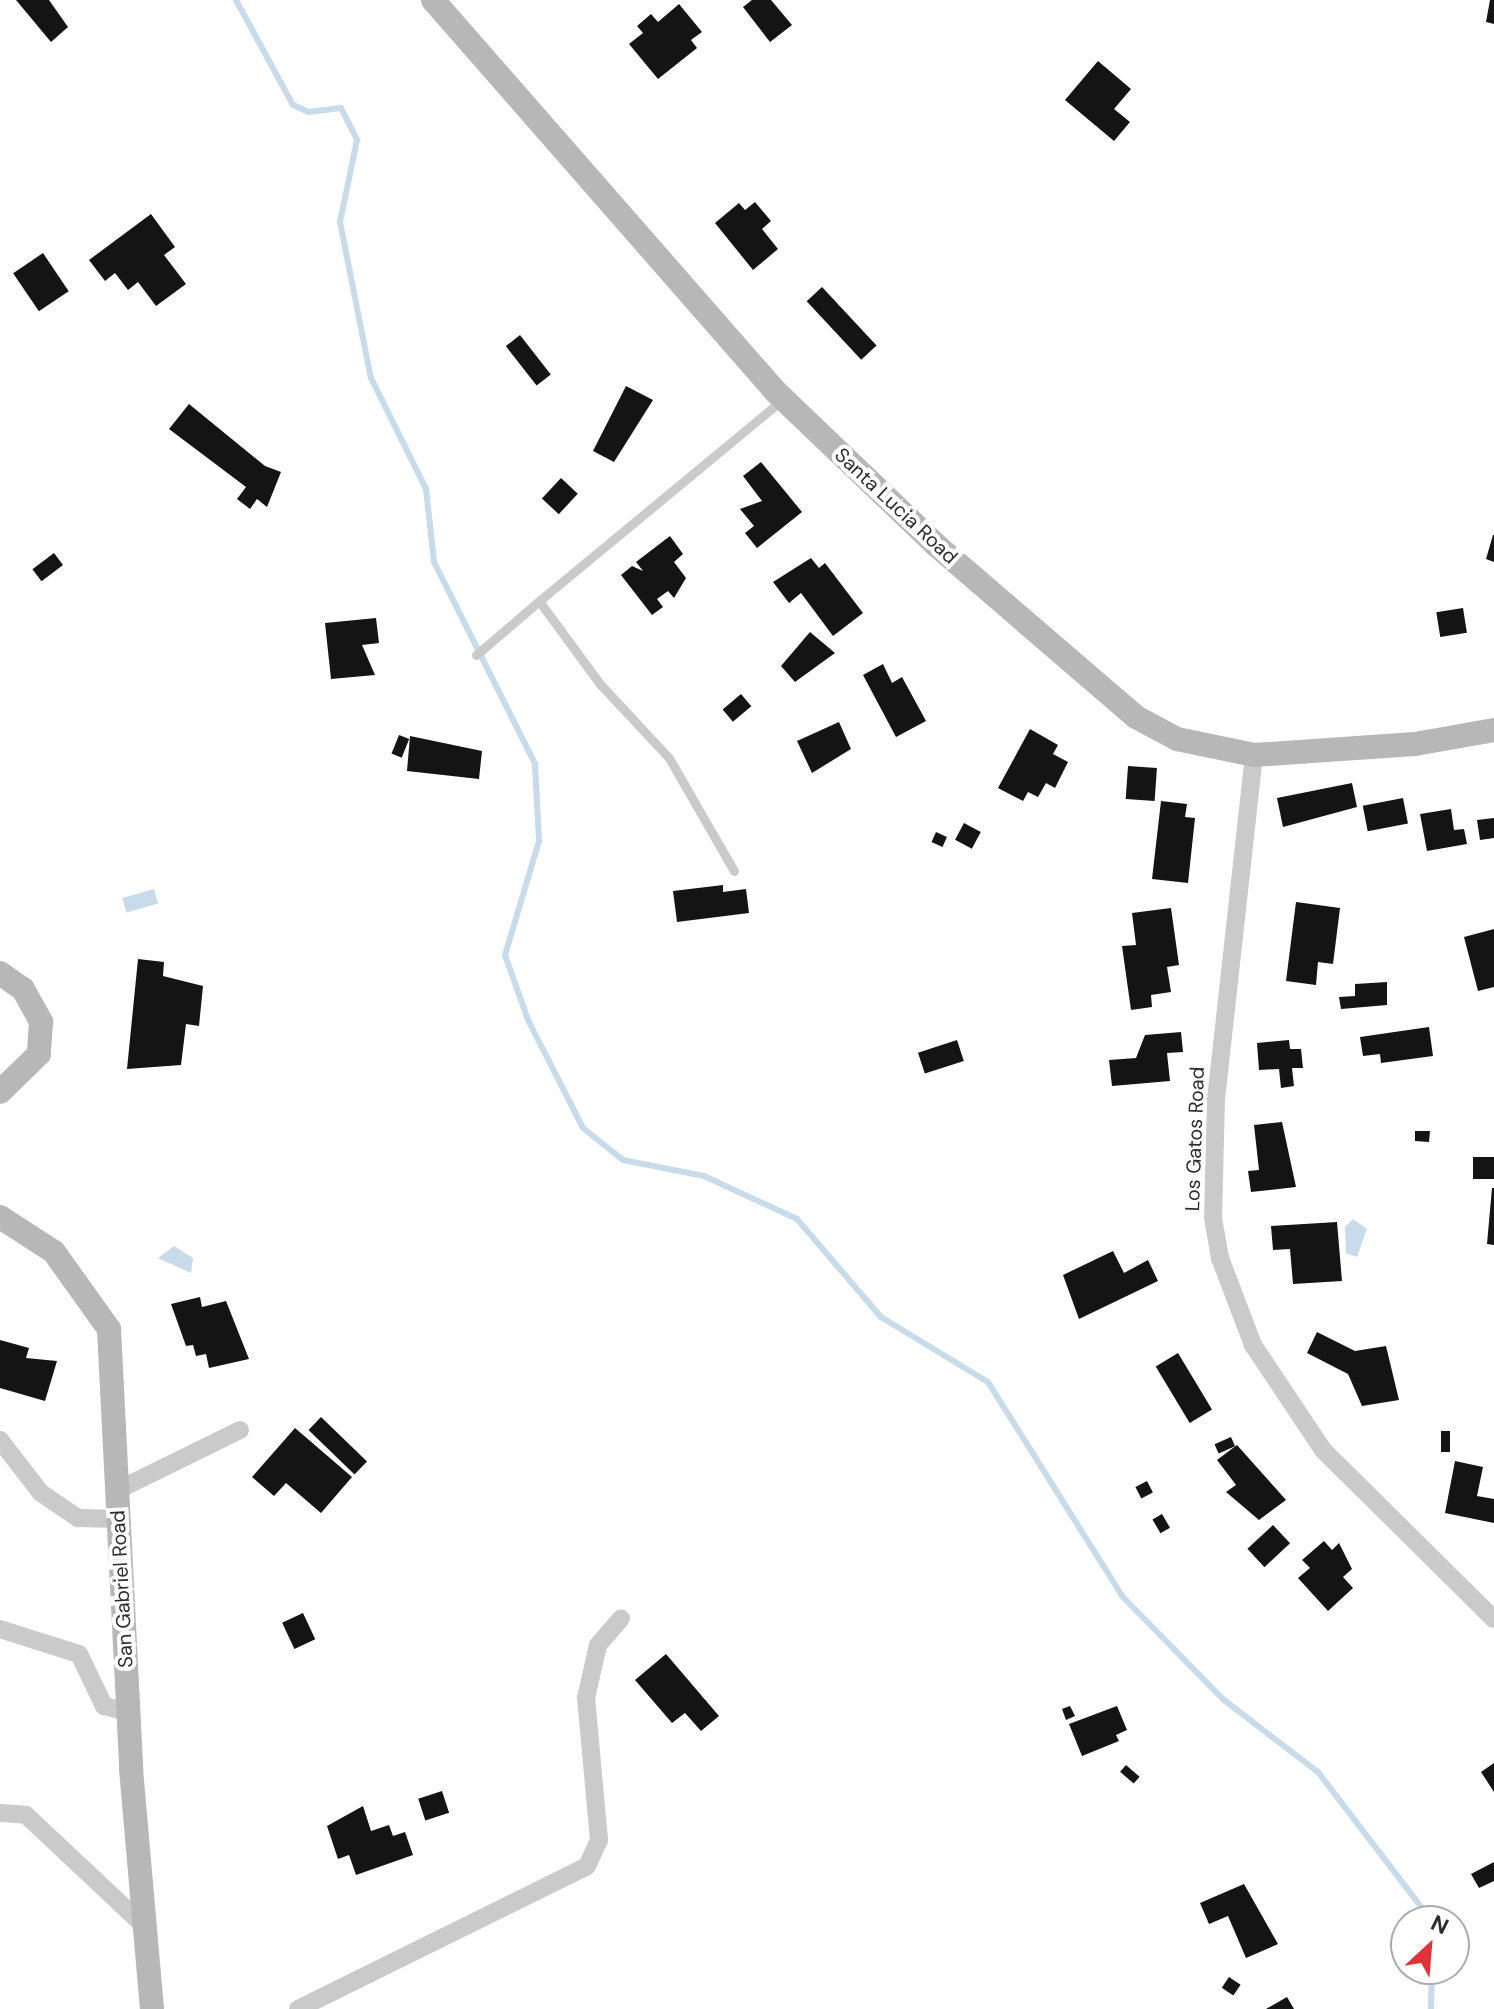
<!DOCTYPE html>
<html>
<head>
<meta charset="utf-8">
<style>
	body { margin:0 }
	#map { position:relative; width:1494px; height:2009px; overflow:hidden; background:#fff; font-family:"DM Sans",sans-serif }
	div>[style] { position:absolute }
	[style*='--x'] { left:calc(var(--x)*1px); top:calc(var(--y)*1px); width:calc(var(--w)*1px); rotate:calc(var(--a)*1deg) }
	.water>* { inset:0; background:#c7dbea; transform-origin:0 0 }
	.stream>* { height:6px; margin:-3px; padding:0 3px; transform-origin:3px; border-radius:3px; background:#c7dbea }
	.building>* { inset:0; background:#141414; transform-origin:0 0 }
	.lane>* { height:9px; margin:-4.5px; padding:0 4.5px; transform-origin:4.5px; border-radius:4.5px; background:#cacaca }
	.street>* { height:18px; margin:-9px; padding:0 9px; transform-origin:9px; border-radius:9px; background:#cacaca }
	.secondary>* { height:24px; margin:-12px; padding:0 12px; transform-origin:12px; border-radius:12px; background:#b7b7b7 }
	span { translate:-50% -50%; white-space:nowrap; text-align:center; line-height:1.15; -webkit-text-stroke:8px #fff; paint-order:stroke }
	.street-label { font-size:20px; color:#2d2d2d }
	.north { position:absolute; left:1390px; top:1905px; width:80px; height:80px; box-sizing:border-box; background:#fff; border:2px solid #ababab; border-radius:50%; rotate:26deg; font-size:22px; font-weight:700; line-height:32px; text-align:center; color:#2d2d2d }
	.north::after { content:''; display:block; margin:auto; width:28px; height:36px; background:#e03339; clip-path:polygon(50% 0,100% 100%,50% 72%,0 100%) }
</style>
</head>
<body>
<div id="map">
	<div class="water">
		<i style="left:154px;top:889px;width:15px;height:33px;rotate:74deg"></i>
		<i style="clip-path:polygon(1353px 1219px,1367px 1229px,1357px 1257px,1346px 1253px,1345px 1227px)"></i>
		<i style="clip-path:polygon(174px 1246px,193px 1258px,191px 1273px,158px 1258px)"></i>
	</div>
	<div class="stream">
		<i style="--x:236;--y:0;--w:119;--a:61.5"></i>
		<i style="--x:293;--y:105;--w:17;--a:24"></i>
		<i style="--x:309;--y:112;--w:32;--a:-7"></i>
		<i style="--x:341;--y:108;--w:36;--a:63"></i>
		<i style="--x:357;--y:140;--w:84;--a:101.7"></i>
		<i style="--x:340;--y:222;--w:159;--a:78.8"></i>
		<i style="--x:371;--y:378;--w:124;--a:63.6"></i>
		<i style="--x:426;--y:489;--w:73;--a:83.7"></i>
		<i style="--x:434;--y:562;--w:226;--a:63.4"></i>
		<i style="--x:535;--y:764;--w:77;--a:87"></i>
		<i style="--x:539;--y:841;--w:119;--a:106.6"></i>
		<i style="--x:505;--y:955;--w:69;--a:70.5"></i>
		<i style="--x:528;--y:1020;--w:121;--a:63"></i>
		<i style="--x:583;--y:1128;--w:51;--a:38.7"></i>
		<i style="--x:623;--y:1160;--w:83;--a:11.2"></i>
		<i style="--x:704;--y:1176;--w:102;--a:24.8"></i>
		<i style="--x:797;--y:1219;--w:129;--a:49.4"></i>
		<i style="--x:881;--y:1317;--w:125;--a:31.3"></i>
		<i style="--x:988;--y:1382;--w:252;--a:57.9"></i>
		<i style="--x:1122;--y:1596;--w:146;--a:45.6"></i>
		<i style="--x:1224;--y:1700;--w:118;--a:37.5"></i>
		<i style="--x:1318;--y:1772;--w:188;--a:52.6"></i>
		<i style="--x:1431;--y:2009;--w:40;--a:-88.6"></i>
	</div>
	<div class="building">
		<i style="clip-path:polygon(16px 0,49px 0,68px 27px,51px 42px)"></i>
		<i style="clip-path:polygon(752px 0,771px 0,792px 25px,770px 42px,743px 7px)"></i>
		<i style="clip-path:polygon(1490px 0,1494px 0,1494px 24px,1486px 22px)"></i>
		<i style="clip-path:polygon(679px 4px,702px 32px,691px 40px,697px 48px,658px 79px,629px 44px,643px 33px,637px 26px,651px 14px,658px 22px)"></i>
		<i style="clip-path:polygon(1098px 61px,1131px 89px,1114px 109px,1130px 122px,1114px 141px,1065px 100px)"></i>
		<i style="clip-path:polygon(755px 202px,771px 221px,762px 229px,778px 249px,753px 270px,715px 223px,739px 203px,745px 210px)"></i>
		<i style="clip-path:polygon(151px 214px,175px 247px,164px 255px,186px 284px,156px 306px,138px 282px,128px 290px,115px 273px,105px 281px,89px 260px)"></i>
		<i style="left:43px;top:253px;width:46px;height:36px;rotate:56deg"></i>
		<i style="left:822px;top:287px;width:80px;height:21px;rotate:47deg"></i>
		<i style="left:520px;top:335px;width:50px;height:18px;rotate:52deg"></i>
		<i style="clip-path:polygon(626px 386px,653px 400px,614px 462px,593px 451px)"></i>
		<i style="clip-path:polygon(189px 404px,265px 466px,281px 472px,267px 507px,257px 499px,250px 509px,237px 499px,246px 487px,169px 429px)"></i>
		<i style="clip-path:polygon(761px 462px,802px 512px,757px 548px,745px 533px,754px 526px,740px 509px,762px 501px,743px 476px)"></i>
		<i style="left:561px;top:478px;width:23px;height:28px;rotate:43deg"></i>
		<i style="clip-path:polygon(1493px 535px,1494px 535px,1494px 562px,1486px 559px)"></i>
		<i style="clip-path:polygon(670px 536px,683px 554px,674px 562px,686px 578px,674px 598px,668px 591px,657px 599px,663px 607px,652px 615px,621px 575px,632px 566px,643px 571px,636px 562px)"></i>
		<i style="left:54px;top:553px;width:15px;height:27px;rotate:53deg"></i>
		<i style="clip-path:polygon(811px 558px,819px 568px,825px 563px,863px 613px,833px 636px,801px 593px,789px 603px,773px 582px)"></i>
		<i style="left:1463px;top:608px;width:25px;height:27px;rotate:81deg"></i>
		<i style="clip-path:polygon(376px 618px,379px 643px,362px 645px,375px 675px,331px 679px,325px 623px)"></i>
		<i style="clip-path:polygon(810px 632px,835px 653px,795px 682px,781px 666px)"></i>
		<i style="clip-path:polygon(883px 664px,892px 683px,902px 677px,926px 721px,896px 737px,863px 675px)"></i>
		<i style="left:741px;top:694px;width:16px;height:24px;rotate:50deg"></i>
		<i style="clip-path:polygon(839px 722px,851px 749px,812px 773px,797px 741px)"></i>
		<i style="clip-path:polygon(1030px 729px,1058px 745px,1053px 754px,1068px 762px,1055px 788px,1046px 783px,1038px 797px,1028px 792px,1023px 801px,998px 788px)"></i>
		<i style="left:399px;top:735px;width:11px;height:20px;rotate:22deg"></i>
		<i style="clip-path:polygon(410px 736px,482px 751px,479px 779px,407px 771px)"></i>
		<i style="left:1128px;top:766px;width:29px;height:33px;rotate:4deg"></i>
		<i style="clip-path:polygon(1352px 783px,1357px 807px,1283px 827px,1277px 798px)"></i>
		<i style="left:1403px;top:798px;width:26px;height:41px;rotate:79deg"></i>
		<i style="clip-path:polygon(1161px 801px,1187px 804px,1185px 817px,1195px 818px,1188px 883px,1152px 879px)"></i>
		<i style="clip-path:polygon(1451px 809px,1454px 830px,1464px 829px,1467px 844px,1427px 851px,1420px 814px)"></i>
		<i style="clip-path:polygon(1494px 818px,1494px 838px,1480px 840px,1477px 820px)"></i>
		<i style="left:964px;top:823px;width:19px;height:19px;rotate:28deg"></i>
		<i style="left:936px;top:832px;width:12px;height:11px;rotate:24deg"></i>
		<i style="clip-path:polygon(723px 885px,723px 892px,746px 889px,749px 913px,677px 922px,673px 891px)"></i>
		<i style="clip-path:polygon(1296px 902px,1340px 908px,1333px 964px,1318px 962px,1316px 985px,1286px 981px)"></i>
		<i style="clip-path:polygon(1171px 908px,1179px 965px,1167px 967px,1171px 992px,1151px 995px,1152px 1007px,1131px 1010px,1122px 946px,1136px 945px,1132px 913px)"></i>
		<i style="clip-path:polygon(1494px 929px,1494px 987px,1478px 991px,1464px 937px)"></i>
		<i style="clip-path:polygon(138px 959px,164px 962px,163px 976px,203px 986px,199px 1026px,186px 1024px,181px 1065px,127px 1069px)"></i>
		<i style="clip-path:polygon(1387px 982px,1387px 1005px,1341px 1009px,1339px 997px,1355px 996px,1355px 984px)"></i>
		<i style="clip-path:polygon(1429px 1027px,1433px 1056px,1381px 1063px,1380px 1054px,1363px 1056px,1360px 1037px)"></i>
		<i style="clip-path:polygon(1181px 1032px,1183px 1052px,1167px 1053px,1170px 1081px,1112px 1086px,1109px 1060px,1136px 1058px,1145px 1035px)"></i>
		<i style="left:957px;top:1040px;width:22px;height:41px;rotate:72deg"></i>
		<i style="clip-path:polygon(1289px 1040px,1290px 1049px,1301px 1049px,1303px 1068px,1292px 1068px,1294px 1086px,1281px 1088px,1279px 1069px,1259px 1070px,1257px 1043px)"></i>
		<i style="clip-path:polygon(1282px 1122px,1296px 1187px,1251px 1192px,1248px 1171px,1259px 1170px,1254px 1125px)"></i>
		<i style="clip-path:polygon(1415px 1131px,1430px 1131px,1429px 1142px,1415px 1141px)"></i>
		<i style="left:1494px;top:1157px;width:22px;height:21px;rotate:90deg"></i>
		<i style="clip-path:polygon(1492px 1188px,1494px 1188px,1494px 1245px,1487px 1244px)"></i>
		<i style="clip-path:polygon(1337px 1222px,1342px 1281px,1293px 1284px,1290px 1249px,1273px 1250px,1271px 1226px)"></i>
		<i style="clip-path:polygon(1113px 1251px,1124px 1273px,1148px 1260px,1158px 1281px,1079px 1319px,1063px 1275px)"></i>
		<i style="clip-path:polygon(200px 1297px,202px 1307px,226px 1301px,249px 1359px,209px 1368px,206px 1354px,196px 1356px,193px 1345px,186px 1346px,171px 1304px)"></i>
		<i style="clip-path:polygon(1317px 1332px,1355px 1351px,1386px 1346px,1399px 1400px,1362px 1406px,1348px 1374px,1307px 1353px)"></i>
		<i style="clip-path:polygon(0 1340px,29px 1348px,26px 1358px,57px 1361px,45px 1401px,0 1388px)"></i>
		<i style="left:1178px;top:1353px;width:66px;height:26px;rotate:59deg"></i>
		<i style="left:321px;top:1417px;width:64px;height:18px;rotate:44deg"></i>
		<i style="clip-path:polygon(295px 1428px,352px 1477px,321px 1513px,286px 1483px,274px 1496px,252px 1477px)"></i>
		<i style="left:1441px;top:1431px;width:9px;height:21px"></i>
		<i style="left:1231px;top:1437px;width:10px;height:18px;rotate:66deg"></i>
		<i style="clip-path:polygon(1237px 1445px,1286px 1500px,1259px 1520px,1226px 1492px,1236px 1485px,1217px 1460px)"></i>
		<i style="clip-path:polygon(1455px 1461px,1483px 1467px,1477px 1496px,1494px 1499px,1494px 1523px,1445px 1513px)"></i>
		<i style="left:1147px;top:1481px;width:13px;height:13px;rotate:63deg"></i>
		<i style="left:1162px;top:1514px;width:16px;height:11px;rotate:60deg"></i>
		<i style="left:1273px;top:1525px;width:25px;height:35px;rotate:47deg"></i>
		<i style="clip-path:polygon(1324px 1541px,1332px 1550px,1339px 1543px,1352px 1569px,1343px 1577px,1353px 1588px,1328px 1611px,1298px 1578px,1310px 1568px,1302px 1560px)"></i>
		<i style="left:303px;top:1613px;width:29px;height:23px;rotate:65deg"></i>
		<i style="clip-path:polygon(666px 1654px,719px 1716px,701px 1731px,685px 1713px,672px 1723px,635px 1680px)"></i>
		<i style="clip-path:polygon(1070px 1706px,1075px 1716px,1066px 1720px,1062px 1709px)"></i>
		<i style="clip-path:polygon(1117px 1706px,1127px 1730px,1116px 1735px,1119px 1741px,1082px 1756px,1069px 1724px)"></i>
		<i style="clip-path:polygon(1494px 1763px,1494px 1792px,1481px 1772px)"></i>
		<i style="left:1126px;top:1765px;width:18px;height:9px;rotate:41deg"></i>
		<i style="left:442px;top:1791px;width:23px;height:25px;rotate:72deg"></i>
		<i style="clip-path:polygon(363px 1806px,371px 1831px,389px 1825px,393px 1836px,405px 1832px,413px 1855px,356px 1875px,349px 1855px,338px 1859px,327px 1826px)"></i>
		<i style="clip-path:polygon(1494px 1862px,1494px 1881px,1479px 1888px,1471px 1874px)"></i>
		<i style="clip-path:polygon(1244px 1884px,1278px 1944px,1246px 1958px,1228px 1916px,1209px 1924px,1200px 1903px)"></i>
		<i style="left:1229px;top:1977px;width:14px;height:13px;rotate:34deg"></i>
		<i style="clip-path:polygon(1287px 1997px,1294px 2009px,1266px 2009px)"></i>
	</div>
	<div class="lane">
		<i style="--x:476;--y:655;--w:83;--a:-40.6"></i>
		<i style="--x:734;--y:871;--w:130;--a:-119.9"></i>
		<i style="--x:669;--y:758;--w:101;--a:-133"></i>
		<i style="--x:600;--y:684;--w:103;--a:-126.3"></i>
		<i style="--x:539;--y:601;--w:314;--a:-39.6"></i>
	</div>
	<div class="street">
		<i style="--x:1254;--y:755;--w:345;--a:96.3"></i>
		<i style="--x:1216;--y:1098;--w:120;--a:91.4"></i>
		<i style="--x:1213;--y:1218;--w:41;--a:80.1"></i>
		<i style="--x:1220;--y:1258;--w:93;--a:69.2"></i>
		<i style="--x:1253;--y:1345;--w:126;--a:56.3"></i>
		<i style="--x:1323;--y:1450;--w:240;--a:44.7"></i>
		<i style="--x:0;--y:1440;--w:67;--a:52.3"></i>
		<i style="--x:41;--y:1493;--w:45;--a:34"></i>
		<i style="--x:78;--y:1518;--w:41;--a:1.4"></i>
		<i style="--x:118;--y:1490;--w:136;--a:-26.2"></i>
		<i style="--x:0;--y:1629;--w:83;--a:17.6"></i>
		<i style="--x:79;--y:1654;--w:58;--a:64.3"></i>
		<i style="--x:104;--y:1706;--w:25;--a:14"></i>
		<i style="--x:0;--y:1813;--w:26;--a:4"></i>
		<i style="--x:26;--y:1815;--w:162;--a:43.2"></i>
		<i style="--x:298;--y:2009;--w:322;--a:-26.3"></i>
		<i style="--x:587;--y:1866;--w:29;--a:-65"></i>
		<i style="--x:599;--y:1840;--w:143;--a:-95.2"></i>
		<i style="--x:586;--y:1698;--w:54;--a:-77.2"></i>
		<i style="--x:598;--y:1645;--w:35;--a:-49"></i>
	</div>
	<div class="secondary">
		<i style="--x:433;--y:0;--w:519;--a:48.82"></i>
		<i style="--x:775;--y:391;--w:223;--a:43.7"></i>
		<i style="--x:936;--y:545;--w:264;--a:40.7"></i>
		<i style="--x:1136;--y:717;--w:47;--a:28.2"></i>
		<i style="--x:1177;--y:739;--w:79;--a:11.7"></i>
		<i style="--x:1254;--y:755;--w:161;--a:-3.9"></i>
		<i style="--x:1415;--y:744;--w:80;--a:-10"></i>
		<i style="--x:0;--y:973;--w:28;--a:35"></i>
		<i style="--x:23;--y:989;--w:38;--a:61"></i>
		<i style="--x:41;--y:1022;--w:32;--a:94"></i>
		<i style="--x:39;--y:1054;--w:54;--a:135.7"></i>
		<i style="--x:0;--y:1217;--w:64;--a:32.9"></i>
		<i style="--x:54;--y:1252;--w:95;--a:54.5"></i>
		<i style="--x:109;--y:1329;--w:441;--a:87.1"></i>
		<i style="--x:131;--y:1769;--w:241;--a:85"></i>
	</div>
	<div class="street-label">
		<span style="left:896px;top:506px;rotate:43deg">Santa Lucia Road</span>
		<span style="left:1195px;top:1139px;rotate:-88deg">Los Gatos Road</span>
		<span style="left:122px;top:1589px;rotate:-93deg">San Gabriel Road</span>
	</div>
	<div class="north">N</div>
</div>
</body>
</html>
